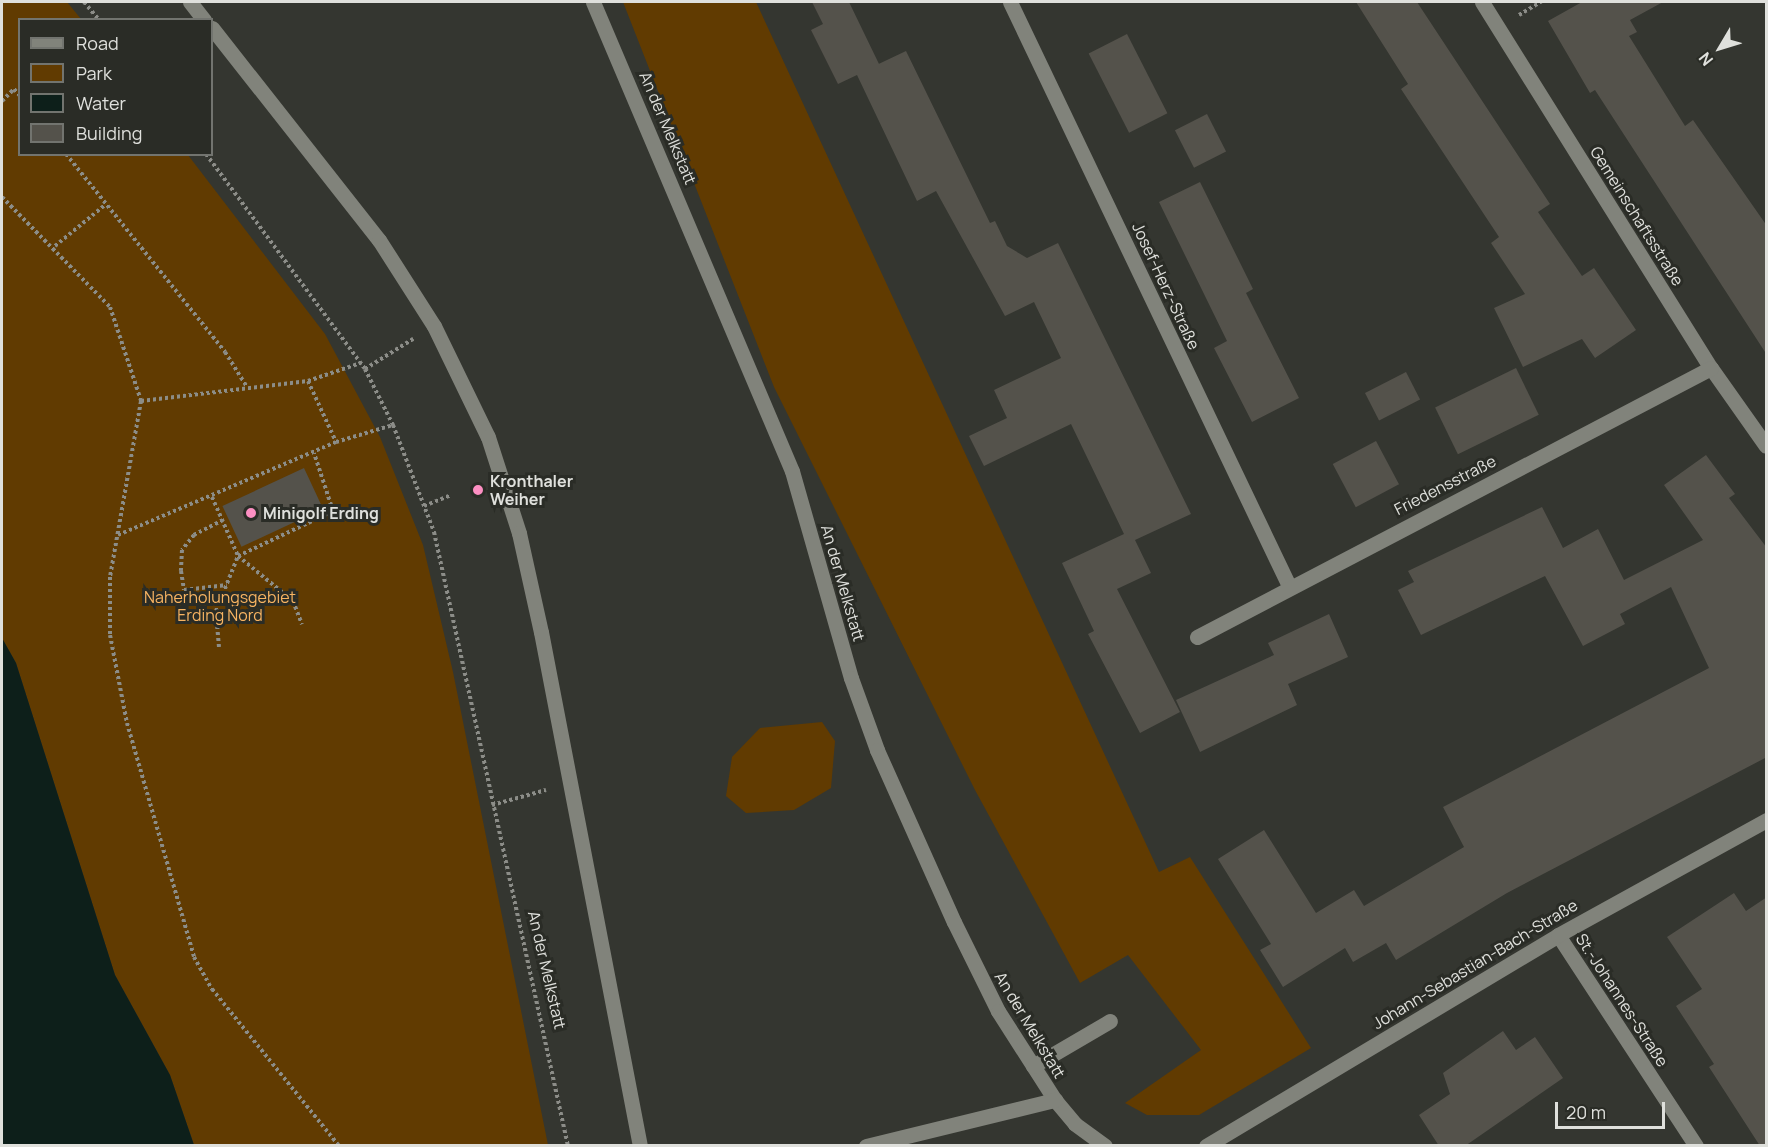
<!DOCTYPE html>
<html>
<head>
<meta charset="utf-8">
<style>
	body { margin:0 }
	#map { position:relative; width:1768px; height:1147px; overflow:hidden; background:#343630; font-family:Manrope,sans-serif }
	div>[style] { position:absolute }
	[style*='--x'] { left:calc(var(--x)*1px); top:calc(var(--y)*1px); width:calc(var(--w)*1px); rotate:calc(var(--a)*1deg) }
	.green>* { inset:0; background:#613b01 }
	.water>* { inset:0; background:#0d1f1a }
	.building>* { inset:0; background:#54524b; transform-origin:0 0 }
	.path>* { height:4px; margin-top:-2px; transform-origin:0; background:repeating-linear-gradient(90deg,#8c8d88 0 3px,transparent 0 6px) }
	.minor>* { height:15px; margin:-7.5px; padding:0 7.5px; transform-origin:7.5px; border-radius:7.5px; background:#81837b }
	.dots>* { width:16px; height:16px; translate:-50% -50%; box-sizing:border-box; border:3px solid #2a2c26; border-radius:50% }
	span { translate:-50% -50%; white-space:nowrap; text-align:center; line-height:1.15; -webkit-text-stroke:6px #2a2c26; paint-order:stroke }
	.street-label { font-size:16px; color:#dfe0dc }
	.poi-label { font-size:16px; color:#dfe0dc; font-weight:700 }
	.left { translate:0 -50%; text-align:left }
	.park-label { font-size:16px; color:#f8b462 }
	.frame { position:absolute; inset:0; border:3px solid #dfe0dc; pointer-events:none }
	.legend { position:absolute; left:18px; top:18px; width:195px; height:138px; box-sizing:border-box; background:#2a2c26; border:2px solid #72746f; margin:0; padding:8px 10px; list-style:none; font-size:18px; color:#dfe0dc }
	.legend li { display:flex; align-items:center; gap:12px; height:30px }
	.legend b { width:30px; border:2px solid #72746f }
	.north { position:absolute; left:1690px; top:18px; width:60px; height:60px; -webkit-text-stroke:4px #2a2c26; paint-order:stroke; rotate:232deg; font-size:16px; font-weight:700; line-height:24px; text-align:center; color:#dfe0dc }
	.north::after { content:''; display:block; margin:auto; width:21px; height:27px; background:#dfe0dc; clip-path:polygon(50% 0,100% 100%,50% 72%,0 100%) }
	.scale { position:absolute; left:1555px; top:1102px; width:110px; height:27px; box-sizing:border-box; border:3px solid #dfe0dc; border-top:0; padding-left:8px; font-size:18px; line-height:21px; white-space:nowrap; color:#dfe0dc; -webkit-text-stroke:4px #2a2c26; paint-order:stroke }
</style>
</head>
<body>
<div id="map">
	<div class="green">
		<i style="clip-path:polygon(2px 2px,67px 2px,81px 19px,20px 20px,20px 154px,188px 155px,325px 334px,380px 437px,423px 545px,453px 672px,548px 1145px,194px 1145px,170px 1075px,115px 975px,16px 663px,2px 638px)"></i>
		<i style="clip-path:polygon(623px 2px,756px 2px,1159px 872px,1190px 857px,1311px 1048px,1199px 1115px,1147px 1115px,1125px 1103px,1201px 1050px,1128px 955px,1080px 983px,975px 790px,774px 387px)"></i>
		<i style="clip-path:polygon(822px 722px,835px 741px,831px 788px,794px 810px,746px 813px,726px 796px,732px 757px,760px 728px)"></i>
	</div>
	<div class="water">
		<i style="clip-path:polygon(2px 638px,16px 663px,115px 975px,170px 1075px,194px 1145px,2px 1145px)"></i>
	</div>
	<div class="building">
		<i style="clip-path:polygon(812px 2px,849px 2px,879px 64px,868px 69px,906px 51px,990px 223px,995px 221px,1007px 246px,1027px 258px,1058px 243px,1191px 514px,1135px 540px,1151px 573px,1117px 589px,1180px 712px,1140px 733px,1088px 634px,1094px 631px,1062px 563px,1124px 534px,1071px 424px,984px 466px,969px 436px,1007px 418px,994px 390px,1061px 358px,1034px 302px,1005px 316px,936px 191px,917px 201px,857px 75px,838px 84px,811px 30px,823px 24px)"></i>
		<i style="clip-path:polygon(1356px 2px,1417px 2px,1550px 204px,1538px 212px,1582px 276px,1594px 268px,1636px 330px,1595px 358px,1582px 339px,1523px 367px,1494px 308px,1525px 294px,1491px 243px,1499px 237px,1401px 89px,1408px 84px)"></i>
		<i style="clip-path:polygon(1582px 2px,1663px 2px,1630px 20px,1637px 32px,1629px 36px,1685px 126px,1693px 120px,1767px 226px,1767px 355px,1595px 90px,1590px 93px,1548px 21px)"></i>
		<i style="left:1127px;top:34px;width:89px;height:43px;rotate:63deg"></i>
		<i style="left:1207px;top:114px;width:42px;height:36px;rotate:63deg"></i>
		<i style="clip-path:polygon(1200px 182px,1253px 289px,1246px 293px,1299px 398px,1252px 422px,1214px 348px,1227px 341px,1159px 202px)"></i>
		<i style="left:1516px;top:368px;width:52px;height:90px;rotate:64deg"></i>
		<i style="left:1406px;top:372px;width:31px;height:46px;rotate:63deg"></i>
		<i style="left:1376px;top:441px;width:49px;height:49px;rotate:62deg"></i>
		<i style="clip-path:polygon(1706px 455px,1735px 494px,1729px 498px,1767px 548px,1767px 757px,1507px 893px,1396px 960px,1386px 943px,1353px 962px,1345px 948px,1283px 987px,1260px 950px,1271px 944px,1218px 859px,1264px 830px,1316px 913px,1354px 890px,1364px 906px,1464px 847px,1443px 807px,1709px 668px,1671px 587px,1620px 614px,1625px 624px,1583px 646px,1545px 576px,1421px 635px,1398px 590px,1414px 582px,1408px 571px,1542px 507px,1563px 548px,1598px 529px,1624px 580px,1703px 540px,1664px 485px)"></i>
		<i style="left:304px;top:468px;width:45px;height:90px;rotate:65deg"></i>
		<i style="clip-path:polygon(1329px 614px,1348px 657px,1288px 684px,1297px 705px,1200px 752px,1176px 700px,1274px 655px,1268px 643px)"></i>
		<i style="clip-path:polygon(1734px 893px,1746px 911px,1767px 897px,1767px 1146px,1760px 1146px,1709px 1067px,1714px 1064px,1676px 1006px,1702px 989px,1667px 937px)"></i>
		<i style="clip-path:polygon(1503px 1031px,1516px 1050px,1535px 1037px,1563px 1078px,1465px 1146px,1439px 1146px,1419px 1115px,1450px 1094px,1443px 1073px)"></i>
	</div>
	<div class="path">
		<i style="--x:84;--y:2;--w:23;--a:50"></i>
		<i style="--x:1519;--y:15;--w:26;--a:-31"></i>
		<i style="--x:2;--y:101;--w:17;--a:-45"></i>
		<i style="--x:14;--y:89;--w:9;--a:49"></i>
		<i style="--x:66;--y:154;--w:254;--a:51.2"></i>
		<i style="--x:225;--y:352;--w:41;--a:57.8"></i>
		<i style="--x:206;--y:154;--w:267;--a:53.5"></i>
		<i style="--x:365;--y:369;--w:63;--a:63.4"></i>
		<i style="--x:393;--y:425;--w:115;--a:69"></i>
		<i style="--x:434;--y:532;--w:628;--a:77.69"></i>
		<i style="--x:2;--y:197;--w:154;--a:45.5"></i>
		<i style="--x:110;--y:307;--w:99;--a:71.7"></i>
		<i style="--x:141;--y:401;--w:179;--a:100"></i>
		<i style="--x:110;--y:577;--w:58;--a:90"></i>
		<i style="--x:110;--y:635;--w:90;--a:79.1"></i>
		<i style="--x:127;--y:723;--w:243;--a:74"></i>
		<i style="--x:194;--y:957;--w:37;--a:61"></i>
		<i style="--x:212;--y:989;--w:202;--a:51"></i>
		<i style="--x:55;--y:246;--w:65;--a:-39.4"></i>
		<i style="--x:365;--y:369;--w:57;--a:-32"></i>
		<i style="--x:308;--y:381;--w:67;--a:65.3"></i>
		<i style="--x:141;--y:401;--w:168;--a:-6.8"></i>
		<i style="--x:308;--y:381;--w:56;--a:-18.8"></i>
		<i style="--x:212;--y:497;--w:64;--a:66.2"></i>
		<i style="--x:238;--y:556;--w:71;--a:39.3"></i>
		<i style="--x:293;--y:601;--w:25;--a:69"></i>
		<i style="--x:424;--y:506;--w:29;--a:-22"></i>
		<i style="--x:223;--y:520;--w:33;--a:153"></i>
		<i style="--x:194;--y:535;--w:19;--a:129"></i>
		<i style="--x:182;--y:550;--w:21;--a:93"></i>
		<i style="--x:181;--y:571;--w:19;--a:81"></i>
		<i style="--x:184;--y:590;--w:43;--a:-6.6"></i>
		<i style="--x:118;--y:535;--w:237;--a:-23.1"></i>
		<i style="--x:336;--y:442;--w:59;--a:-16.6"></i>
		<i style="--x:219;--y:647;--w:36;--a:-95"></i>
		<i style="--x:216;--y:611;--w:59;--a:-68.2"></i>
		<i style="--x:238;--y:556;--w:105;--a:-25.3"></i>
		<i style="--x:333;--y:511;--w:61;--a:-108.1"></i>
		<i style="--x:492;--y:805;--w:56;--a:-15.5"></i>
	</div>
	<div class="minor">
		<i style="--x:190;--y:2;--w:23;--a:52"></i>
		<i style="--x:593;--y:2;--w:509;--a:67.01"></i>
		<i style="--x:792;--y:471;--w:215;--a:74.1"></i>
		<i style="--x:851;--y:678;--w:77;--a:70.1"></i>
		<i style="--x:877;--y:750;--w:188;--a:65.9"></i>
		<i style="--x:954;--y:922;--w:99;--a:63.7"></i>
		<i style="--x:998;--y:1011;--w:106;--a:57.4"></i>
		<i style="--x:1055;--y:1100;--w:31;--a:50"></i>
		<i style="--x:1075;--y:1124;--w:37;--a:36"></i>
		<i style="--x:1010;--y:2;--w:647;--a:64.46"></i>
		<i style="--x:1482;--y:2;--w:432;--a:58"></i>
		<i style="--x:1711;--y:368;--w:95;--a:54.8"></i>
		<i style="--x:212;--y:28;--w:270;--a:51.8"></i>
		<i style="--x:379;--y:240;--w:102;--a:57.4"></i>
		<i style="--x:434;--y:326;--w:123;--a:64.1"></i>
		<i style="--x:488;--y:437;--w:101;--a:72.1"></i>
		<i style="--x:519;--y:533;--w:101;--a:77.5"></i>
		<i style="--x:541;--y:632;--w:523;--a:79.1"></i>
		<i style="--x:1197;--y:637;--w:580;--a:-27.63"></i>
		<i style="--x:1558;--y:935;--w:252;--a:56.8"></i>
		<i style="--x:1033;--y:1066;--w:89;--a:-30.3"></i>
		<i style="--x:866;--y:1146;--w:195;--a:-13.7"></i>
		<i style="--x:1206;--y:1146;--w:410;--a:-30.9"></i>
		<i style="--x:1558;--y:935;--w:238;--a:-28.9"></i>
	</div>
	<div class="dots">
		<i style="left:478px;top:490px;background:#fc8fc2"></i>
		<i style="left:251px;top:513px;background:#fc8fc2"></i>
	</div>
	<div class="street-label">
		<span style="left:668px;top:128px;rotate:67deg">An der Melkstatt</span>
		<span style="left:1637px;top:216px;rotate:58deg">Gemeinschaftsstraße</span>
		<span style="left:1166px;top:286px;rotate:65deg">Josef-Herz-Straße</span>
		<span style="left:1445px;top:485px;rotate:-27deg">Friedensstraße</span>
		<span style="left:843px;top:583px;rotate:74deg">An der Melkstatt</span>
		<span style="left:1475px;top:964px;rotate:-31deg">Johann-Sebastian-Bach-Straße</span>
		<span style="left:547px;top:970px;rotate:77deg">An der Melkstatt</span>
		<span style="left:1622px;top:1000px;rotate:57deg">St.-Johannes-Straße</span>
		<span style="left:1030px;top:1025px;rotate:59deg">An der Melkstatt</span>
	</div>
	<div class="poi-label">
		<span class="left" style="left:490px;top:490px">Kronthaler<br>Weiher</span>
		<span class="left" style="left:263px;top:513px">Minigolf Erding</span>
	</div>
	<div class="park-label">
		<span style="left:220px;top:606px">Naherholungsgebiet<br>Erding Nord</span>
	</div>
	<div class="frame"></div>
	<ul class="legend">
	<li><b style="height:8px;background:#81837b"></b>Road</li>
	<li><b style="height:16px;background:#613b01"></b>Park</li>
	<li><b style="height:16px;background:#0d1f1a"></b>Water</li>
	<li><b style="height:16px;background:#54524b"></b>Building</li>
	</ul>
	<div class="north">N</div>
	<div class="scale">20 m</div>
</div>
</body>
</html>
